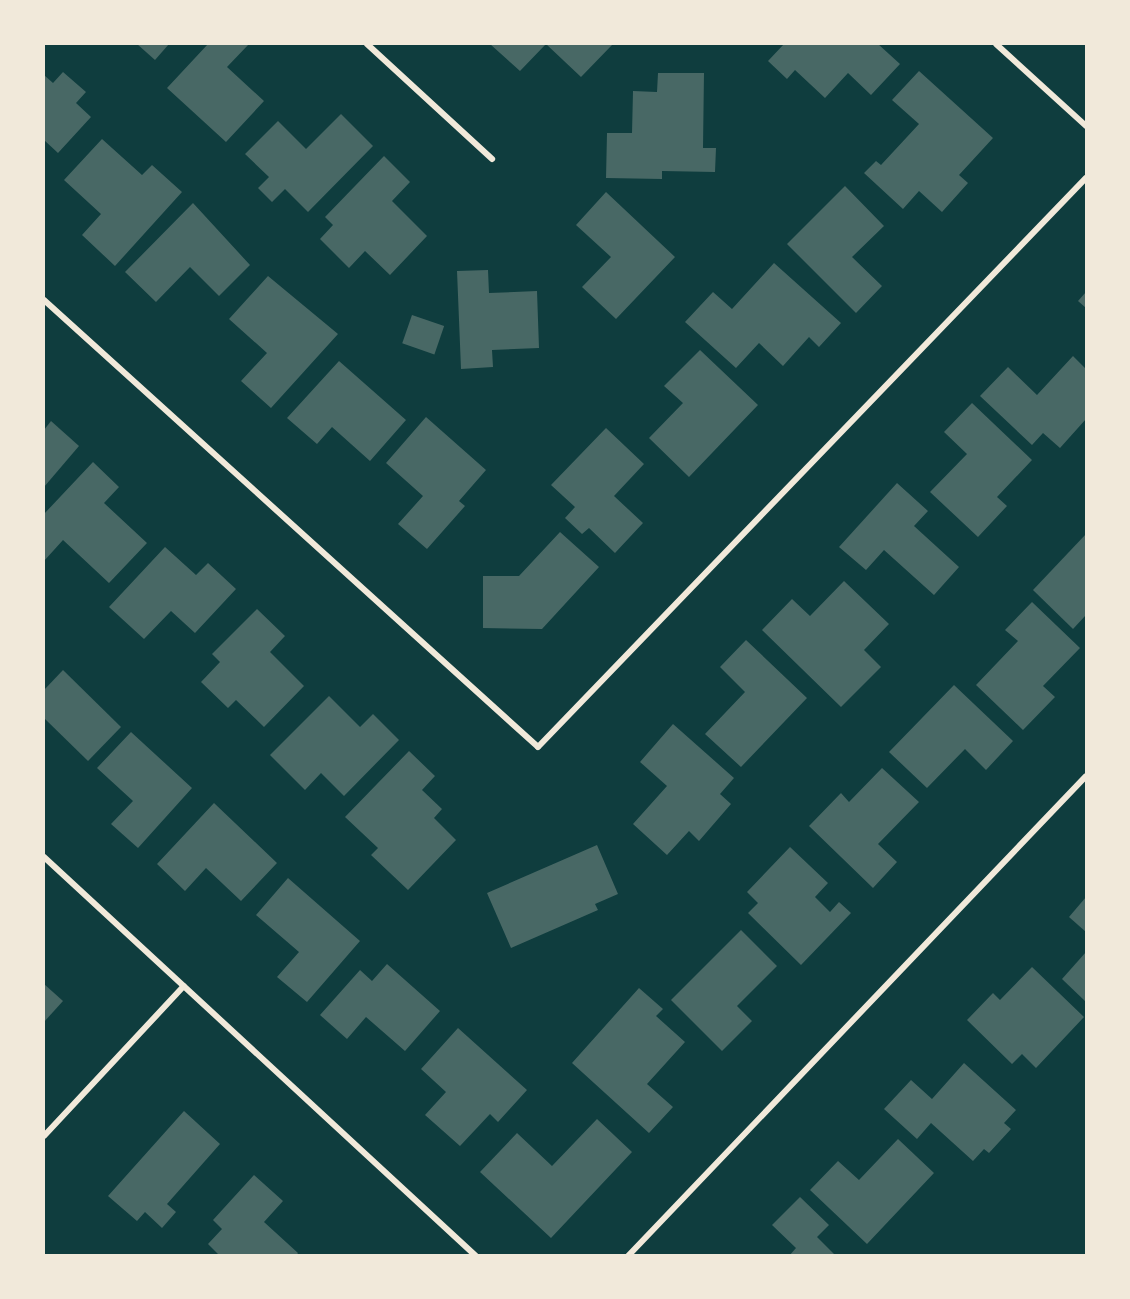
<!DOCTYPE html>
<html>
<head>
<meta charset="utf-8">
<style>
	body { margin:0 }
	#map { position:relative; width:1130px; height:1299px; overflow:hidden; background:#0f3d3e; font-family:Inter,sans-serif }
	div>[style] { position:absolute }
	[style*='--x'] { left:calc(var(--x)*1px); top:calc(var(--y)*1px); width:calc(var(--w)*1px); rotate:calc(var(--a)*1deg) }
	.building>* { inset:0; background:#486865; transform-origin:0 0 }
	.minor>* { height:6px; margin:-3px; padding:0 3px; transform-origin:3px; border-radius:3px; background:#f1e9da }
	span { translate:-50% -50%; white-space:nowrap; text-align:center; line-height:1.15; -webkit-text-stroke:6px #f1e9da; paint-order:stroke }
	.frame { position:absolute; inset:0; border:45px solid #f1e9da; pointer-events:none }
</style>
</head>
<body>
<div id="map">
	<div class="building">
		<i style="clip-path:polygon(137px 44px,169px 44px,155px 60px)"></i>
		<i style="clip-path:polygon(208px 44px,249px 44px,227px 67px,264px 101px,226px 142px,167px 88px)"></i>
		<i style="clip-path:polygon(490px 44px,613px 44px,581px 77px,546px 44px,520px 71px)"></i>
		<i style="clip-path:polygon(784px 44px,878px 44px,900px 64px,871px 95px,848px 73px,825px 98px,795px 70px,787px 79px,768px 61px)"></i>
		<i style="clip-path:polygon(919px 71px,993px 138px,959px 175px,968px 183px,942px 212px,919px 191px,903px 209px,864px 173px,876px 161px,881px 165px,919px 124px,892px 100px)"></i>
		<i style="clip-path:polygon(63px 72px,86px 92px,76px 103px,91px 117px,58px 153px,44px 140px,44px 75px,53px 83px)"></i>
		<i style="clip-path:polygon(658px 73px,704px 73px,703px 148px,716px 148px,715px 172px,662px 171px,662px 179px,606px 178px,607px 133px,632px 133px,633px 91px,657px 92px)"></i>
		<i style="clip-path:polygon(341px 114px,373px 146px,308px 212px,285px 189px,272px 202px,258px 188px,269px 177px,245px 154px,278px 121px,306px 149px)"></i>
		<i style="clip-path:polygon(102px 139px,142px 175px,152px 165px,182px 192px,115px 266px,82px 235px,101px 214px,64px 180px)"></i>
		<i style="clip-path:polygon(384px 156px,410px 182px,392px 201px,427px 236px,390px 275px,365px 251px,349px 268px,320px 239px,333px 225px,325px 217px)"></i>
		<i style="clip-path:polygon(845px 186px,884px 226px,852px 257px,882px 286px,856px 313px,787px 244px)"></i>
		<i style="clip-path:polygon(606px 192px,675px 257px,616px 319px,582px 287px,611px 257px,576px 225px)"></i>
		<i style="clip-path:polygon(193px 203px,250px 265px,219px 296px,190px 267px,156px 302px,125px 272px)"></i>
		<i style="clip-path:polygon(774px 263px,841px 323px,819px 347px,809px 337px,783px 366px,759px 343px,736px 368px,685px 322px,713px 292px,732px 309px)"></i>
		<i style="clip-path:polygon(488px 270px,489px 293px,537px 291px,539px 348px,492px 350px,493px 367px,461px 369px,457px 271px)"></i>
		<i style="clip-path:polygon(268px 276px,338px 334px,271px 408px,241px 381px,267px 353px,229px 319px)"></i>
		<i style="clip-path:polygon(1086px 292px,1086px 308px,1078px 301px)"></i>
		<i style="left:412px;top:315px;width:34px;height:30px;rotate:19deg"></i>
		<i style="clip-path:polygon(700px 350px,758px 405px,689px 477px,649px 438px,683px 403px,664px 386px)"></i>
		<i style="clip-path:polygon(1073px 356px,1086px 369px,1086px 419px,1060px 448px,1043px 433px,1032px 445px,980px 396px,1008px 367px,1037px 395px)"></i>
		<i style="clip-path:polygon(339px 361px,406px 420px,370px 461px,332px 427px,317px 444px,287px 418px)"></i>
		<i style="clip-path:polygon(972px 403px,1032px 460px,997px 497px,1007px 506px,978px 537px,930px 492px,967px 454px,944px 432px)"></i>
		<i style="clip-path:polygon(426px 417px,486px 470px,459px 501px,465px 506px,427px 549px,398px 524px,423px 496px,386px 463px)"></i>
		<i style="clip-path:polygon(51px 421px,79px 446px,44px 487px,44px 430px)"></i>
		<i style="clip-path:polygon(606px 428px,644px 464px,614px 496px,643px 523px,615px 553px,589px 528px,582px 534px,565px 518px,575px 507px,551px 485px)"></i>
		<i style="clip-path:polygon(93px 462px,119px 487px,104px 503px,147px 543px,109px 583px,63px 540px,44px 561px,44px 514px)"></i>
		<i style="clip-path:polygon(897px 483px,928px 511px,914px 526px,959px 567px,934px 595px,884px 550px,866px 570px,839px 547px)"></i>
		<i style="clip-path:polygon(560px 532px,599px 567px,542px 629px,483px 628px,483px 576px,519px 576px)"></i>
		<i style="clip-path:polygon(1086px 534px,1086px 615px,1073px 629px,1033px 590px)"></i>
		<i style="clip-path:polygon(165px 547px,196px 575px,208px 563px,236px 589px,195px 633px,171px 611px,144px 639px,109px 607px)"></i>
		<i style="clip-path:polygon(844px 581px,889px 624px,864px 650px,881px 667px,841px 707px,762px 630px,792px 599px,810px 616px)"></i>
		<i style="clip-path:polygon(1032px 602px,1080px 648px,1043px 686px,1055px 697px,1023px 730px,976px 685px,1018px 641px,1005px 630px)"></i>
		<i style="clip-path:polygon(257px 609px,285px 636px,270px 652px,304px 686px,264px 727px,236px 700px,228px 708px,201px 682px,220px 662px,212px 654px)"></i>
		<i style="clip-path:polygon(746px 640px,807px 698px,741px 767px,705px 734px,745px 692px,720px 667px)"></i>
		<i style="clip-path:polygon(63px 670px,121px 727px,88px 761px,44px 718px,44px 690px)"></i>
		<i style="clip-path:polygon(954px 685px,1013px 741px,986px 770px,965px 749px,927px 788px,889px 752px)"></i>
		<i style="clip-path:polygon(329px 696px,360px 727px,373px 714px,399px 740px,344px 796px,321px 773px,305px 790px,270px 755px)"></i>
		<i style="clip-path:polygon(673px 724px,734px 778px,720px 794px,731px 804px,699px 841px,689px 831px,667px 855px,633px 824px,667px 786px,640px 762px)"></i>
		<i style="clip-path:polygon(131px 732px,192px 788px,138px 848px,111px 824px,133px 801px,97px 768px)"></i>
		<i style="clip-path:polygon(409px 751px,435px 776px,422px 790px,442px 809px,434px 818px,456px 840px,408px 890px,371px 855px,378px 848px,345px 817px)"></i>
		<i style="clip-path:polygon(882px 768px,919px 802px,878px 844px,897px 862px,873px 888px,809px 826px,841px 793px,849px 802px)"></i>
		<i style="clip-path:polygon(214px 803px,277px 863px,241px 901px,206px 868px,185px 891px,157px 864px)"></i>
		<i style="clip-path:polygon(597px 845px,618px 894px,595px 904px,598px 910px,511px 948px,487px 893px)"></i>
		<i style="clip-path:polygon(790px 847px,828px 883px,815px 897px,830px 912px,839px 902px,851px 913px,801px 965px,748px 913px,758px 903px,747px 892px)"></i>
		<i style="clip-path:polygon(288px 878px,360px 941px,307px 1002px,277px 977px,299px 952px,256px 915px)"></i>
		<i style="clip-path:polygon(1086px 897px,1086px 932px,1069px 917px)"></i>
		<i style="clip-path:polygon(741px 930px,777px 966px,737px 1006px,752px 1021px,722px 1051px,671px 1000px)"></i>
		<i style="clip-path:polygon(1086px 952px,1086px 1002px,1062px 979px)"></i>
		<i style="clip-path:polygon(387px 964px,440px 1011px,405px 1051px,366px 1017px,347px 1039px,320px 1015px,360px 970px,372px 981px)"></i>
		<i style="clip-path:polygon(1032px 967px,1084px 1017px,1036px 1068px,1022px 1054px,1012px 1064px,967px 1020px,993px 993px,1000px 1000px)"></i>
		<i style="clip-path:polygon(44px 984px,63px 1001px,44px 1022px)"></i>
		<i style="clip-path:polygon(639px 988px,663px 1009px,656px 1016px,685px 1042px,647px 1084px,673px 1107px,649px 1133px,572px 1063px)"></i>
		<i style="clip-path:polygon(458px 1028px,527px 1090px,498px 1122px,490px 1114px,460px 1146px,425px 1115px,446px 1092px,421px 1069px)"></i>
		<i style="clip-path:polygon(964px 1063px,1016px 1110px,1004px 1123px,1011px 1129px,989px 1153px,984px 1149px,973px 1161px,931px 1123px,917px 1139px,884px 1109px,911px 1080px,932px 1099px)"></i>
		<i style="clip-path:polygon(184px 1111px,220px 1144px,167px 1204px,176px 1212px,162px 1228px,145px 1212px,137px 1221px,108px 1196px)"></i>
		<i style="clip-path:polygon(597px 1119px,632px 1152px,551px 1238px,480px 1172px,517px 1133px,552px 1166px)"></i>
		<i style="clip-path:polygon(898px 1139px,934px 1173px,867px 1244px,810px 1190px,838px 1161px,859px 1180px)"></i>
		<i style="clip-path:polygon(254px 1175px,283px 1201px,264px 1222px,298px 1253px,296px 1256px,220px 1256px,208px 1244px,222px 1229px,213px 1220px)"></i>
		<i style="clip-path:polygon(800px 1197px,829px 1225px,817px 1237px,836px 1256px,789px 1256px,796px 1248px,772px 1225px)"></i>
	</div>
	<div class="minor">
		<i style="--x:367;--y:44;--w:170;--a:42.6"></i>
		<i style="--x:996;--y:44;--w:122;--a:42.3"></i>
		<i style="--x:44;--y:300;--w:666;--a:42.14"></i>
		<i style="--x:538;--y:747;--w:790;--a:-46.08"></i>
		<i style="--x:44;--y:857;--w:588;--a:42.73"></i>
		<i style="--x:44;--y:1136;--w:205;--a:-47"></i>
		<i style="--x:628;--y:1256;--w:663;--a:-46.34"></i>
	</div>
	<div class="frame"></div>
</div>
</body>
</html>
